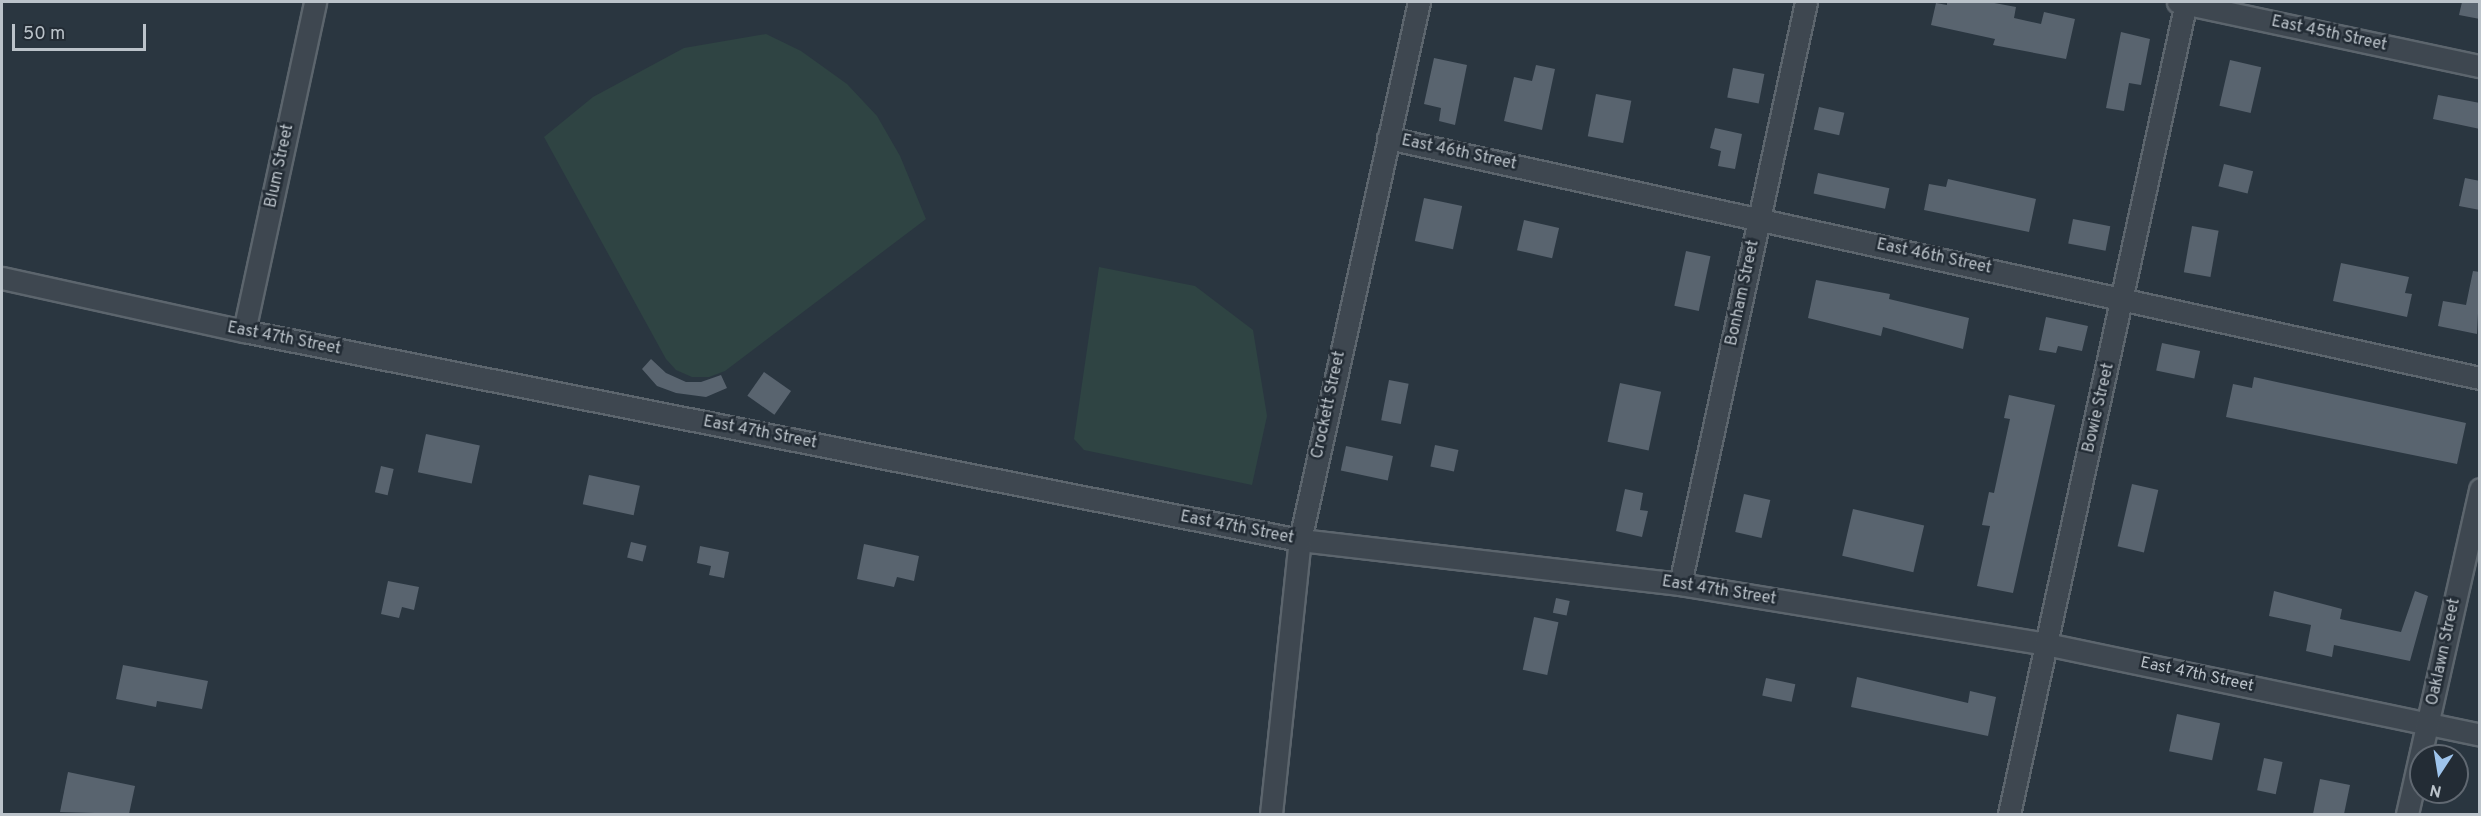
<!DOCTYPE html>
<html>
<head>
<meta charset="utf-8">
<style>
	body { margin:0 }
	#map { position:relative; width:2481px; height:816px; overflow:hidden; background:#2a3640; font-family:Overpass,sans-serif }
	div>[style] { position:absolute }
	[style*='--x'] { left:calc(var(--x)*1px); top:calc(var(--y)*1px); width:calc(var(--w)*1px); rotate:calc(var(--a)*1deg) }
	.green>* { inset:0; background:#2f4443 }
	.building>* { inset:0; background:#59646f; transform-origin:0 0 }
	.roads { filter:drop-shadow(2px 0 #5c656d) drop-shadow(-2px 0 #5c656d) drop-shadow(0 2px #5c656d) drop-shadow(0 -2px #5c656d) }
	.minor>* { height:21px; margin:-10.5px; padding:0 10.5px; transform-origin:10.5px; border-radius:10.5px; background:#3e4750 }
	span { translate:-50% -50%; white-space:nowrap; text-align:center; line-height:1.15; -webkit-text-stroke:5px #232c35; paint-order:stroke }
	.street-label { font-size:16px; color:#bbc3ca }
	.frame { position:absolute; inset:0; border:3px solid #bbc3ca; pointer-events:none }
	.north { position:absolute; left:2409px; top:744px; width:60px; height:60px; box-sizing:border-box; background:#232c35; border:2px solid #606871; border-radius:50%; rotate:192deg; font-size:16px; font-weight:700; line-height:24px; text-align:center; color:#bbc3ca }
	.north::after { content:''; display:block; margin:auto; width:21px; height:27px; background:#9ec4ec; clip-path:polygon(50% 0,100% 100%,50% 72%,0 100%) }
	.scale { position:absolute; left:12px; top:24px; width:134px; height:27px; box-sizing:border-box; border:3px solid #bbc3ca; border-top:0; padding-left:8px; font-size:18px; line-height:21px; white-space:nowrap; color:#bbc3ca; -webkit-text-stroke:4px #232c35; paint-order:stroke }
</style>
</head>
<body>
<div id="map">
	<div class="green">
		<i style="clip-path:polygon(766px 34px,801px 51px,847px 84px,877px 116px,900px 156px,926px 219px,725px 371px,709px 377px,692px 377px,676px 370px,666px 359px,544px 137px,593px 97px,684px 48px)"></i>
		<i style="clip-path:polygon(1099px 267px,1195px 286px,1253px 330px,1267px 416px,1252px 485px,1084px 450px,1074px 439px)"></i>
	</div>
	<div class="building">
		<i style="clip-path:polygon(1947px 2px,1989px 2px,2016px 7px,2014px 18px,2041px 24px,2044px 12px,2075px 19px,2066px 59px,1993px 45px,1995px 39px,1931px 25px,1936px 3px,1947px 5px)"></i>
		<i style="clip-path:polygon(2462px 2px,2480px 2px,2480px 19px,2459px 15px)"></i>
		<i style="clip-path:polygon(2121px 32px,2150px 39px,2141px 85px,2129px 83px,2124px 111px,2106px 108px)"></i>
		<i style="clip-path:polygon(1434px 58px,1467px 65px,1455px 125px,1439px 121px,1441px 108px,1424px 104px)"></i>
		<i style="left:2230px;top:60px;width:32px;height:47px;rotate:13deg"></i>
		<i style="clip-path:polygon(1536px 65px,1555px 69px,1542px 130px,1504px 121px,1514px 77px,1532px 81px)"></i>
		<i style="left:1733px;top:68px;width:32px;height:30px;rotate:11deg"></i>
		<i style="left:1596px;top:94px;width:36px;height:43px;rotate:11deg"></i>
		<i style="clip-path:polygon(2438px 95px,2480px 103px,2480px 129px,2433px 119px)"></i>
		<i style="left:1819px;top:107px;width:26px;height:23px;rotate:13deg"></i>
		<i style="clip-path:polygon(1715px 128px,1742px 134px,1735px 169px,1718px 166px,1721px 151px,1710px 148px)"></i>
		<i style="left:2224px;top:164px;width:30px;height:23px;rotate:14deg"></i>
		<i style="left:1818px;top:173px;width:73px;height:21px;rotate:12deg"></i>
		<i style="clip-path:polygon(2465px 178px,2480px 181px,2480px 210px,2459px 206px)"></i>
		<i style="clip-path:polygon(1948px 179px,2036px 199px,2029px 232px,1924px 210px,1929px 184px,1946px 187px)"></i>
		<i style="left:1424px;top:198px;width:39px;height:44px;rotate:12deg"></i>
		<i style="left:2073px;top:219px;width:38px;height:25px;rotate:11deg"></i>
		<i style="left:1524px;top:220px;width:36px;height:31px;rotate:13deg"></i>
		<i style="left:2192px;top:226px;width:27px;height:47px;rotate:10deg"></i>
		<i style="left:1686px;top:251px;width:25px;height:56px;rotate:12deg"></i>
		<i style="clip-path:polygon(2341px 263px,2409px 277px,2405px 293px,2412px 294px,2407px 317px,2333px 301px)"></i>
		<i style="clip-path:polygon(2473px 271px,2480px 272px,2477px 334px,2438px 326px,2443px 301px,2466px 305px)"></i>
		<i style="clip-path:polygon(1816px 280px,1890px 294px,1889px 299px,1969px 318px,1963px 349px,1883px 327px,1881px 336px,1808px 318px)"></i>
		<i style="clip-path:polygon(2046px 317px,2088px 326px,2082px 351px,2058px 346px,2056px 353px,2039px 350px)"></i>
		<i style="left:2162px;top:343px;width:39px;height:28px;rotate:12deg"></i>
		<i style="clip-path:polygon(651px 359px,666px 373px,686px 382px,701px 382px,721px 375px,727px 388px,706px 397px,676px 393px,657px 386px,642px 369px)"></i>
		<i style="left:764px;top:372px;width:33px;height:29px;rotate:35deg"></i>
		<i style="clip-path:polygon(2254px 377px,2466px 423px,2457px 464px,2226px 417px,2233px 384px,2252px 388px)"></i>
		<i style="left:1389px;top:380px;width:20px;height:41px;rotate:11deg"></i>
		<i style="left:1620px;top:383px;width:42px;height:60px;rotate:12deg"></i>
		<i style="clip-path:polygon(2009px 395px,2055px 405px,2013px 593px,1977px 586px,1990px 526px,1982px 525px,1989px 492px,1994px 493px,2010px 419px,2004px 418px)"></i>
		<i style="left:426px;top:434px;width:55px;height:39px;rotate:12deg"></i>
		<i style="left:1435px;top:445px;width:24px;height:22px;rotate:12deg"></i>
		<i style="left:1346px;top:446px;width:48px;height:25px;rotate:12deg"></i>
		<i style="left:381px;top:466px;width:13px;height:27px;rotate:13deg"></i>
		<i style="left:589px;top:475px;width:52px;height:30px;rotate:12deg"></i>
		<i style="left:2132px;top:484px;width:27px;height:64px;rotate:13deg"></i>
		<i style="clip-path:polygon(1625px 489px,1643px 493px,1640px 510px,1648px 511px,1642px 537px,1616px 531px)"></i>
		<i style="left:1744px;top:494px;width:27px;height:39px;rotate:13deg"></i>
		<i style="left:1853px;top:509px;width:73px;height:48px;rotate:13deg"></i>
		<i style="left:631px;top:542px;width:16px;height:16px;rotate:14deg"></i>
		<i style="clip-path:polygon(864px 544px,919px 556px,914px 581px,897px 577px,894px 587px,857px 579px)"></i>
		<i style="clip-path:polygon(700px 546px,729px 552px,724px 578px,709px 575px,711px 566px,697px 563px)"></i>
		<i style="clip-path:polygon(388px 581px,419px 587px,414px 610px,402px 607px,399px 618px,381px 614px)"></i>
		<i style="clip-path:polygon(2274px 591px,2342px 609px,2340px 619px,2401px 632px,2415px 591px,2428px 596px,2410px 661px,2334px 645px,2332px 657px,2306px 651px,2311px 625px,2269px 616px)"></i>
		<i style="left:1556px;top:598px;width:14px;height:15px;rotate:12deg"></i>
		<i style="left:1534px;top:617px;width:25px;height:54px;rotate:12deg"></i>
		<i style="clip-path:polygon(123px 665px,208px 681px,202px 709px,157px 701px,156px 707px,116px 699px)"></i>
		<i style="clip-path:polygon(1857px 677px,1968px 703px,1970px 691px,1996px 697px,1988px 736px,1851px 707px)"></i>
		<i style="left:1766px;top:678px;width:30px;height:18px;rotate:12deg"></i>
		<i style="left:2177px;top:714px;width:44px;height:38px;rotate:12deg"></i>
		<i style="left:2264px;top:758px;width:19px;height:33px;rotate:12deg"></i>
		<i style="clip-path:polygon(68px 772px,135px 786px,129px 814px,60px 812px)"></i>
		<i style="clip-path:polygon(2320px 779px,2350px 785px,2344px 814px,2313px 814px)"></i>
	</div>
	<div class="roads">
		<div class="minor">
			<i style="--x:2178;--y:2;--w:309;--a:12"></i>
			<i style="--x:1388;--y:138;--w:1118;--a:12.4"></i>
			<i style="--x:2;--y:278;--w:248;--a:12.4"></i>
			<i style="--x:244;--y:331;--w:1076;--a:11.2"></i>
			<i style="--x:1300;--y:540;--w:383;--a:6.6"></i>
			<i style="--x:1680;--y:584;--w:371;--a:9.3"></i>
			<i style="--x:2046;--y:644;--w:443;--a:11.8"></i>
			<i style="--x:244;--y:331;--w:337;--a:-77.8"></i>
			<i style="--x:1680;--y:584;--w:595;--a:-77.78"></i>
			<i style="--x:1271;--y:814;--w:276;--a:-84"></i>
			<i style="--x:1300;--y:540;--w:551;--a:-77.53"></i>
			<i style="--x:2009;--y:814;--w:831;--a:-77.7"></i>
			<i style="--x:2407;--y:814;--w:333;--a:-77.3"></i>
		</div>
	</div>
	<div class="street-label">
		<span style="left:2329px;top:34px;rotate:12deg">East 45th Street</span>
		<span style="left:1459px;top:153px;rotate:12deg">East 46th Street</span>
		<span style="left:280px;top:166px;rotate:-78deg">Blum Street</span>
		<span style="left:1934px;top:257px;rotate:12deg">East 46th Street</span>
		<span style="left:1743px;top:293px;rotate:-78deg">Bonham Street</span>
		<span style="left:284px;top:339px;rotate:11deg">East 47th Street</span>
		<span style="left:1329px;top:405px;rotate:-78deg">Crockett Street</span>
		<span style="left:2099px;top:408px;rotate:-77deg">Bowie Street</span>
		<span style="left:760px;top:433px;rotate:11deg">East 47th Street</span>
		<span style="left:1237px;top:528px;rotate:11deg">East 47th Street</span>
		<span style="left:1719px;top:591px;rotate:9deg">East 47th Street</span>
		<span style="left:2444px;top:652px;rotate:-78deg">Oaklawn Street</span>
		<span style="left:2197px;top:675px;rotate:12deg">East 47th Street</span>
	</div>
	<div class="frame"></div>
	<div class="north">N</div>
	<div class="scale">50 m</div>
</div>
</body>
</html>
